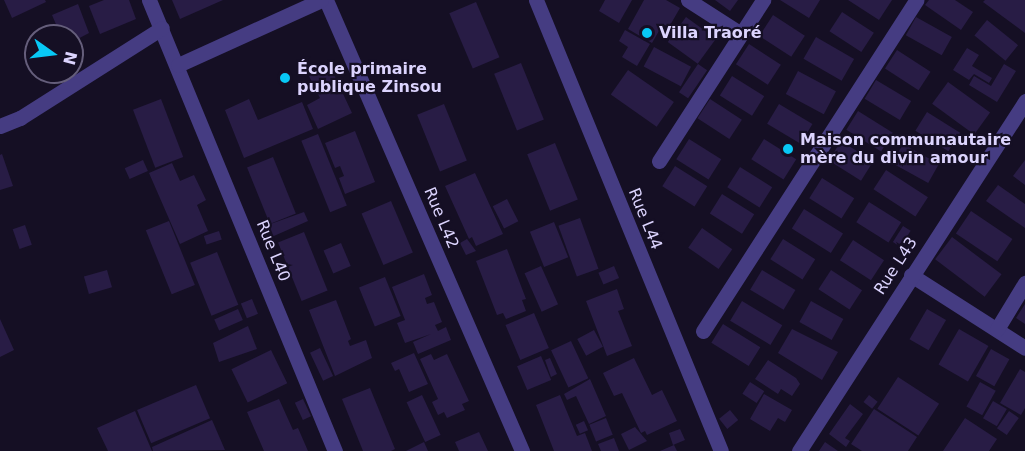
<!DOCTYPE html>
<html>
<head>
<meta charset="utf-8">
<style>
	body { margin:0 }
	#map { position:relative; width:1025px; height:451px; overflow:hidden; background:#150f24; font-family:"DejaVu Sans",sans-serif }
	div>[style] { position:absolute }
	[style*='--x'] { left:calc(var(--x)*1px); top:calc(var(--y)*1px); width:calc(var(--w)*1px); rotate:calc(var(--a)*1deg) }
	.building>* { inset:0; background:#281c45; transform-origin:0 0 }
	.minor>* { height:15px; margin:-7.5px; padding:0 7.5px; transform-origin:7.5px; border-radius:7.5px; background:#453c82 }
	.tertiary>* { height:15px; margin:-7.5px; padding:0 7.5px; transform-origin:7.5px; border-radius:7.5px; background:#453c82 }
	.dots>* { width:16px; height:16px; translate:-50% -50%; box-sizing:border-box; border:3px solid #150f24; border-radius:50% }
	span { translate:-50% -50%; white-space:nowrap; text-align:center; line-height:1.15; -webkit-text-stroke:4.5px #150f24; paint-order:stroke }
	.poi-label { font-size:16px; color:#dcd4fe; font-weight:700 }
	.left { translate:0 -50%; text-align:left }
	.street-label { font-size:16px; color:#dcd4fe }
	.north { position:absolute; left:24px; top:24px; width:60px; height:60px; box-sizing:border-box; background:#150f24; border:2px solid #655e7b; border-radius:50%; rotate:104deg; font-size:16px; font-weight:700; line-height:24px; text-align:center; color:#dcd4fe }
	.north::after { content:''; display:block; margin:auto; width:21px; height:27px; background:#08c8f5; clip-path:polygon(50% 0,100% 100%,50% 72%,0 100%) }
</style>
</head>
<body>
<div id="map">
	<div class="building">
		<i style="clip-path:polygon(4px 0,45px 0,46px 2px,12px 18px)"></i>
		<i style="clip-path:polygon(104px 0,129px 0,136px 19px,100px 34px,89px 6px)"></i>
		<i style="clip-path:polygon(172px 0,223px 0,180px 19px)"></i>
		<i style="clip-path:polygon(605px 0,632px 0,619px 23px,599px 11px)"></i>
		<i style="clip-path:polygon(644px 0,666px 0,680px 8px,669px 27px,663px 24px,652px 43px,628px 29px)"></i>
		<i style="clip-path:polygon(715px 0,738px 0,730px 11px)"></i>
		<i style="clip-path:polygon(780px 0,820px 0,809px 18px)"></i>
		<i style="clip-path:polygon(848px 0,892px 0,879px 20px)"></i>
		<i style="clip-path:polygon(929px 0,955px 0,973px 12px,961px 30px,925px 5px)"></i>
		<i style="clip-path:polygon(985px 0,1025px 0,1025px 33px,983px 2px)"></i>
		<i style="left:476px;top:2px;width:60px;height:29px;rotate:67deg"></i>
		<i style="clip-path:polygon(78px 4px,89px 33px,72px 42px,72px 36px,61px 36px,52px 15px)"></i>
		<i style="left:842px;top:12px;width:38px;height:23px;rotate:33deg"></i>
		<i style="left:773px;top:15px;width:38px;height:25px;rotate:33deg"></i>
		<i style="left:686px;top:17px;width:37px;height:31px;rotate:36deg"></i>
		<i style="left:916px;top:17px;width:41px;height:21px;rotate:29deg"></i>
		<i style="left:987px;top:20px;width:40px;height:20px;rotate:39deg"></i>
		<i style="clip-path:polygon(625px 30px,650px 44px,637px 66px,622px 57px,628px 47px,619px 41px)"></i>
		<i style="left:816px;top:37px;width:44px;height:25px;rotate:30deg"></i>
		<i style="left:749px;top:44px;width:38px;height:24px;rotate:33deg"></i>
		<i style="left:654px;top:47px;width:42px;height:22px;rotate:28deg"></i>
		<i style="clip-path:polygon(967px 48px,979px 55px,972px 66px,992px 78px,989px 83px,974px 74px,969px 80px,953px 70px)"></i>
		<i style="left:897px;top:50px;width:40px;height:22px;rotate:33deg"></i>
		<i style="left:521px;top:63px;width:61px;height:29px;rotate:68deg"></i>
		<i style="left:698px;top:64px;width:11px;height:34px;rotate:34deg"></i>
		<i style="clip-path:polygon(1004px 64px,1016px 71px,997px 102px,969px 85px,974px 76px,991px 86px)"></i>
		<i style="clip-path:polygon(330px 66px,352px 113px,318px 129px,307px 105px,320px 98px,309px 76px)"></i>
		<i style="left:628px;top:70px;width:56px;height:30px;rotate:35deg"></i>
		<i style="left:798px;top:71px;width:43px;height:26px;rotate:28deg"></i>
		<i style="clip-path:polygon(42px 72px,58px 72px,45px 78px)"></i>
		<i style="left:732px;top:76px;width:38px;height:23px;rotate:32deg"></i>
		<i style="left:876px;top:80px;width:41px;height:22px;rotate:31deg"></i>
		<i style="left:948px;top:82px;width:52px;height:27px;rotate:36deg"></i>
		<i style="left:161px;top:99px;width:62px;height:30px;rotate:69deg"></i>
		<i style="clip-path:polygon(249px 99px,258px 120px,302px 102px,313px 129px,244px 158px,225px 110px)"></i>
		<i style="left:710px;top:99px;width:38px;height:23px;rotate:33deg"></i>
		<i style="left:444px;top:104px;width:61px;height:29px;rotate:68deg"></i>
		<i style="left:779px;top:104px;width:39px;height:23px;rotate:31deg"></i>
		<i style="left:858px;top:111px;width:41px;height:22px;rotate:32deg"></i>
		<i style="left:927px;top:112px;width:39px;height:22px;rotate:32deg"></i>
		<i style="clip-path:polygon(355px 131px,375px 182px,345px 194px,339px 178px,344px 176px,340px 166px,335px 168px,325px 143px)"></i>
		<i style="left:318px;top:134px;width:77px;height:18px;rotate:68deg"></i>
		<i style="left:689px;top:139px;width:38px;height:24px;rotate:32deg"></i>
		<i style="left:764px;top:139px;width:38px;height:24px;rotate:32deg"></i>
		<i style="left:841px;top:141px;width:38px;height:23px;rotate:32deg"></i>
		<i style="left:555px;top:143px;width:61px;height:30px;rotate:68deg"></i>
		<i style="left:903px;top:144px;width:41px;height:22px;rotate:29deg"></i>
		<i style="clip-path:polygon(2px 154px,13px 186px,0 190px,0 155px)"></i>
		<i style="left:273px;top:157px;width:61px;height:28px;rotate:68deg"></i>
		<i style="left:143px;top:160px;width:12px;height:20px;rotate:66deg"></i>
		<i style="clip-path:polygon(1025px 160px,1025px 185px,1013px 176px)"></i>
		<i style="clip-path:polygon(172px 163px,180px 181px,194px 175px,206px 200px,197px 205px,208px 231px,180px 244px,149px 173px)"></i>
		<i style="left:675px;top:166px;width:38px;height:24px;rotate:32deg"></i>
		<i style="left:740px;top:167px;width:38px;height:24px;rotate:32deg"></i>
		<i style="left:886px;top:170px;width:50px;height:23px;rotate:33deg"></i>
		<i style="clip-path:polygon(475px 173px,503px 234px,476px 246px,472px 237px,469px 239px,445px 186px)"></i>
		<i style="left:822px;top:178px;width:38px;height:24px;rotate:32deg"></i>
		<i style="clip-path:polygon(998px 185px,1025px 204px,1025px 228px,986px 201px)"></i>
		<i style="left:722px;top:194px;width:38px;height:23px;rotate:32deg"></i>
		<i style="left:507px;top:199px;width:25px;height:16px;rotate:63deg"></i>
		<i style="left:391px;top:201px;width:56px;height:32px;rotate:67deg"></i>
		<i style="left:869px;top:202px;width:38px;height:24px;rotate:32deg"></i>
		<i style="left:804px;top:209px;width:46px;height:23px;rotate:32deg"></i>
		<i style="left:971px;top:211px;width:50px;height:27px;rotate:34deg"></i>
		<i style="clip-path:polygon(304px 212px,308px 221px,267px 239px,262px 227px)"></i>
		<i style="left:580px;top:218px;width:54px;height:23px;rotate:70deg"></i>
		<i style="left:169px;top:221px;width:69px;height:25px;rotate:68deg"></i>
		<i style="left:554px;top:222px;width:38px;height:26px;rotate:68deg"></i>
		<i style="left:25px;top:225px;width:21px;height:13px;rotate:71deg"></i>
		<i style="left:903px;top:226px;width:9px;height:19px;rotate:32deg"></i>
		<i style="left:702px;top:228px;width:37px;height:24px;rotate:35deg"></i>
		<i style="left:219px;top:231px;width:9px;height:16px;rotate:72deg"></i>
		<i style="left:304px;top:232px;width:63px;height:28px;rotate:68deg"></i>
		<i style="left:952px;top:237px;width:62px;height:28px;rotate:37deg"></i>
		<i style="clip-path:polygon(467px 239px,476px 251px,466px 255px,460px 243px)"></i>
		<i style="left:783px;top:239px;width:38px;height:24px;rotate:32deg"></i>
		<i style="left:853px;top:240px;width:37px;height:24px;rotate:33deg"></i>
		<i style="left:341px;top:243px;width:25px;height:19px;rotate:67deg"></i>
		<i style="clip-path:polygon(507px 249px,526px 299px,522px 300px,526px 311px,506px 319px,503px 313px,497px 315px,476px 261px)"></i>
		<i style="left:217px;top:252px;width:57px;height:29px;rotate:68deg"></i>
		<i style="left:541px;top:266px;width:42px;height:18px;rotate:66deg"></i>
		<i style="left:614px;top:266px;width:13px;height:17px;rotate:67deg"></i>
		<i style="left:107px;top:270px;width:18px;height:24px;rotate:74deg"></i>
		<i style="left:762px;top:270px;width:39px;height:23px;rotate:31deg"></i>
		<i style="left:831px;top:270px;width:37px;height:23px;rotate:33deg"></i>
		<i style="clip-path:polygon(424px 274px,432px 295px,425px 298px,427px 304px,434px 302px,442px 322px,435px 325px,438px 331px,446px 327px,451px 340px,418px 354px,413px 342px,431px 334px,405px 343px,397px 323px,405px 320px,392px 287px)"></i>
		<i style="left:385px;top:277px;width:42px;height:28px;rotate:68deg"></i>
		<i style="clip-path:polygon(617px 289px,624px 309px,618px 311px,632px 346px,607px 356px,586px 301px)"></i>
		<i style="left:252px;top:299px;width:16px;height:12px;rotate:68deg"></i>
		<i style="clip-path:polygon(336px 300px,351px 339px,348px 341px,350px 346px,366px 340px,372px 358px,335px 376px,309px 310px)"></i>
		<i style="left:742px;top:301px;width:47px;height:23px;rotate:31deg"></i>
		<i style="left:811px;top:301px;width:37px;height:24px;rotate:29deg"></i>
		<i style="clip-path:polygon(1025px 304px,1025px 324px,1016px 318px)"></i>
		<i style="left:238px;top:309px;width:12px;height:26px;rotate:66deg"></i>
		<i style="left:927px;top:309px;width:22px;height:35px;rotate:30deg"></i>
		<i style="left:534px;top:313px;width:38px;height:31px;rotate:67deg"></i>
		<i style="clip-path:polygon(0 319px,14px 350px,0 357px)"></i>
		<i style="left:723px;top:324px;width:44px;height:22px;rotate:32deg"></i>
		<i style="clip-path:polygon(248px 326px,257px 349px,219px 362px,213px 343px)"></i>
		<i style="clip-path:polygon(792px 329px,838px 352px,822px 380px,778px 353px)"></i>
		<i style="left:959px;top:329px;width:34px;height:41px;rotate:30deg"></i>
		<i style="left:594px;top:330px;width:19px;height:19px;rotate:62deg"></i>
		<i style="left:571px;top:341px;width:41px;height:22px;rotate:65deg"></i>
		<i style="left:320px;top:348px;width:31px;height:11px;rotate:65deg"></i>
		<i style="left:991px;top:349px;width:21px;height:31px;rotate:29deg"></i>
		<i style="left:271px;top:350px;width:37px;height:44px;rotate:64deg"></i>
		<i style="clip-path:polygon(414px 353px,428px 384px,409px 392px,399px 369px,395px 371px,391px 363px)"></i>
		<i style="clip-path:polygon(431px 354px,434px 360px,447px 354px,469px 401px,462px 404px,465px 410px,447px 418px,444px 412px,438px 415px,432px 402px,438px 399px,420px 359px)"></i>
		<i style="left:541px;top:356px;width:26px;height:26px;rotate:67deg"></i>
		<i style="clip-path:polygon(550px 358px,557px 374px,551px 377px,545px 360px)"></i>
		<i style="clip-path:polygon(634px 358px,652px 395px,662px 390px,677px 421px,647px 435px,645px 431px,641px 433px,622px 393px,614px 396px,603px 373px)"></i>
		<i style="clip-path:polygon(768px 360px,796px 378px,800px 384px,792px 396px,781px 389px,778px 394px,755px 379px)"></i>
		<i style="clip-path:polygon(1020px 369px,1025px 372px,1025px 408px,1021px 415px,1000px 403px)"></i>
		<i style="left:898px;top:377px;width:49px;height:38px;rotate:33deg"></i>
		<i style="clip-path:polygon(590px 379px,606px 416px,589px 424px,576px 396px,567px 400px,564px 394px)"></i>
		<i style="left:750px;top:382px;width:17px;height:14px;rotate:33deg"></i>
		<i style="left:980px;top:382px;width:18px;height:28px;rotate:29deg"></i>
		<i style="left:196px;top:385px;width:36px;height:64px;rotate:67deg"></i>
		<i style="clip-path:polygon(370px 388px,395px 449px,391px 451px,363px 451px,342px 399px)"></i>
		<i style="clip-path:polygon(764px 394px,792px 410px,785px 422px,778px 418px,770px 431px,750px 419px)"></i>
		<i style="left:422px;top:395px;width:44px;height:17px;rotate:65deg"></i>
		<i style="clip-path:polygon(560px 395px,577px 436px,585px 433px,592px 451px,554px 451px,536px 405px)"></i>
		<i style="left:869px;top:395px;width:11px;height:9px;rotate:38deg"></i>
		<i style="clip-path:polygon(279px 399px,293px 430px,298px 428px,308px 451px,264px 451px,247px 412px)"></i>
		<i style="left:303px;top:399px;width:19px;height:9px;rotate:65deg"></i>
		<i style="left:993px;top:401px;width:16px;height:20px;rotate:30deg"></i>
		<i style="clip-path:polygon(850px 404px,863px 414px,845px 438px,850px 441px,846px 447px,829px 434px)"></i>
		<i style="clip-path:polygon(874px 409px,917px 437px,908px 451px,862px 451px,851px 444px)"></i>
		<i style="left:730px;top:410px;width:13px;height:14px;rotate:51deg"></i>
		<i style="clip-path:polygon(135px 411px,152px 451px,108px 451px,97px 428px)"></i>
		<i style="left:1009px;top:411px;width:12px;height:21px;rotate:35deg"></i>
		<i style="left:606px;top:418px;width:18px;height:18px;rotate:68deg"></i>
		<i style="clip-path:polygon(965px 418px,997px 439px,989px 451px,943px 451px)"></i>
		<i style="clip-path:polygon(212px 420px,225px 450px,153px 451px,152px 447px)"></i>
		<i style="left:584px;top:421px;width:10px;height:9px;rotate:66deg"></i>
		<i style="clip-path:polygon(635px 427px,647px 441px,629px 450px,621px 434px)"></i>
		<i style="clip-path:polygon(680px 429px,685px 440px,673px 445px,669px 433px)"></i>
		<i style="clip-path:polygon(479px 432px,488px 451px,459px 451px,455px 442px)"></i>
		<i style="clip-path:polygon(614px 438px,619px 451px,601px 451px,598px 444px)"></i>
		<i style="clip-path:polygon(424px 442px,428px 451px,406px 451px)"></i>
		<i style="clip-path:polygon(825px 442px,838px 451px,819px 451px)"></i>
		<i style="clip-path:polygon(674px 445px,677px 451px,660px 451px)"></i>
	</div>
	<div class="minor">
		<i style="--x:149;--y:0;--w:488;--a:67.6"></i>
		<i style="--x:326;--y:0;--w:492;--a:66.5"></i>
		<i style="--x:688;--y:0;--w:63;--a:32.7"></i>
		<i style="--x:178;--y:65;--w:157;--a:-24.4"></i>
		<i style="--x:0;--y:126;--w:22;--a:-22"></i>
		<i style="--x:20;--y:118;--w:168;--a:-32.4"></i>
		<i style="--x:659;--y:161;--w:192;--a:-57.1"></i>
		<i style="--x:911;--y:275;--w:135;--a:32.6"></i>
		<i style="--x:997;--y:329;--w:54;--a:-58.7"></i>
		<i style="--x:703;--y:331;--w:394;--a:-57.2"></i>
		<i style="--x:799;--y:451;--w:417;--a:-57.1"></i>
	</div>
	<div class="tertiary">
		<i style="--x:536;--y:0;--w:487;--a:67.7"></i>
	</div>
	<div class="dots">
		<i style="left:647px;top:33px;background:#08c8f5"></i>
		<i style="left:285px;top:78px;background:#08c8f5"></i>
		<i style="left:788px;top:149px;background:#08c8f5"></i>
	</div>
	<div class="poi-label">
		<span class="left" style="left:659px;top:33px">Villa Traoré</span>
		<span class="left" style="left:297px;top:78px">École primaire<br>publique Zinsou</span>
		<span class="left" style="left:800px;top:149px">Maison communautaire<br>mère du divin amour</span>
	</div>
	<div class="street-label">
		<span style="left:441px;top:218px;rotate:67deg">Rue L42</span>
		<span style="left:645px;top:219px;rotate:68deg">Rue L44</span>
		<span style="left:273px;top:251px;rotate:68deg">Rue L40</span>
		<span style="left:896px;top:266px;rotate:-57deg">Rue L43</span>
	</div>
	<div class="north">N</div>
</div>
</body>
</html>
